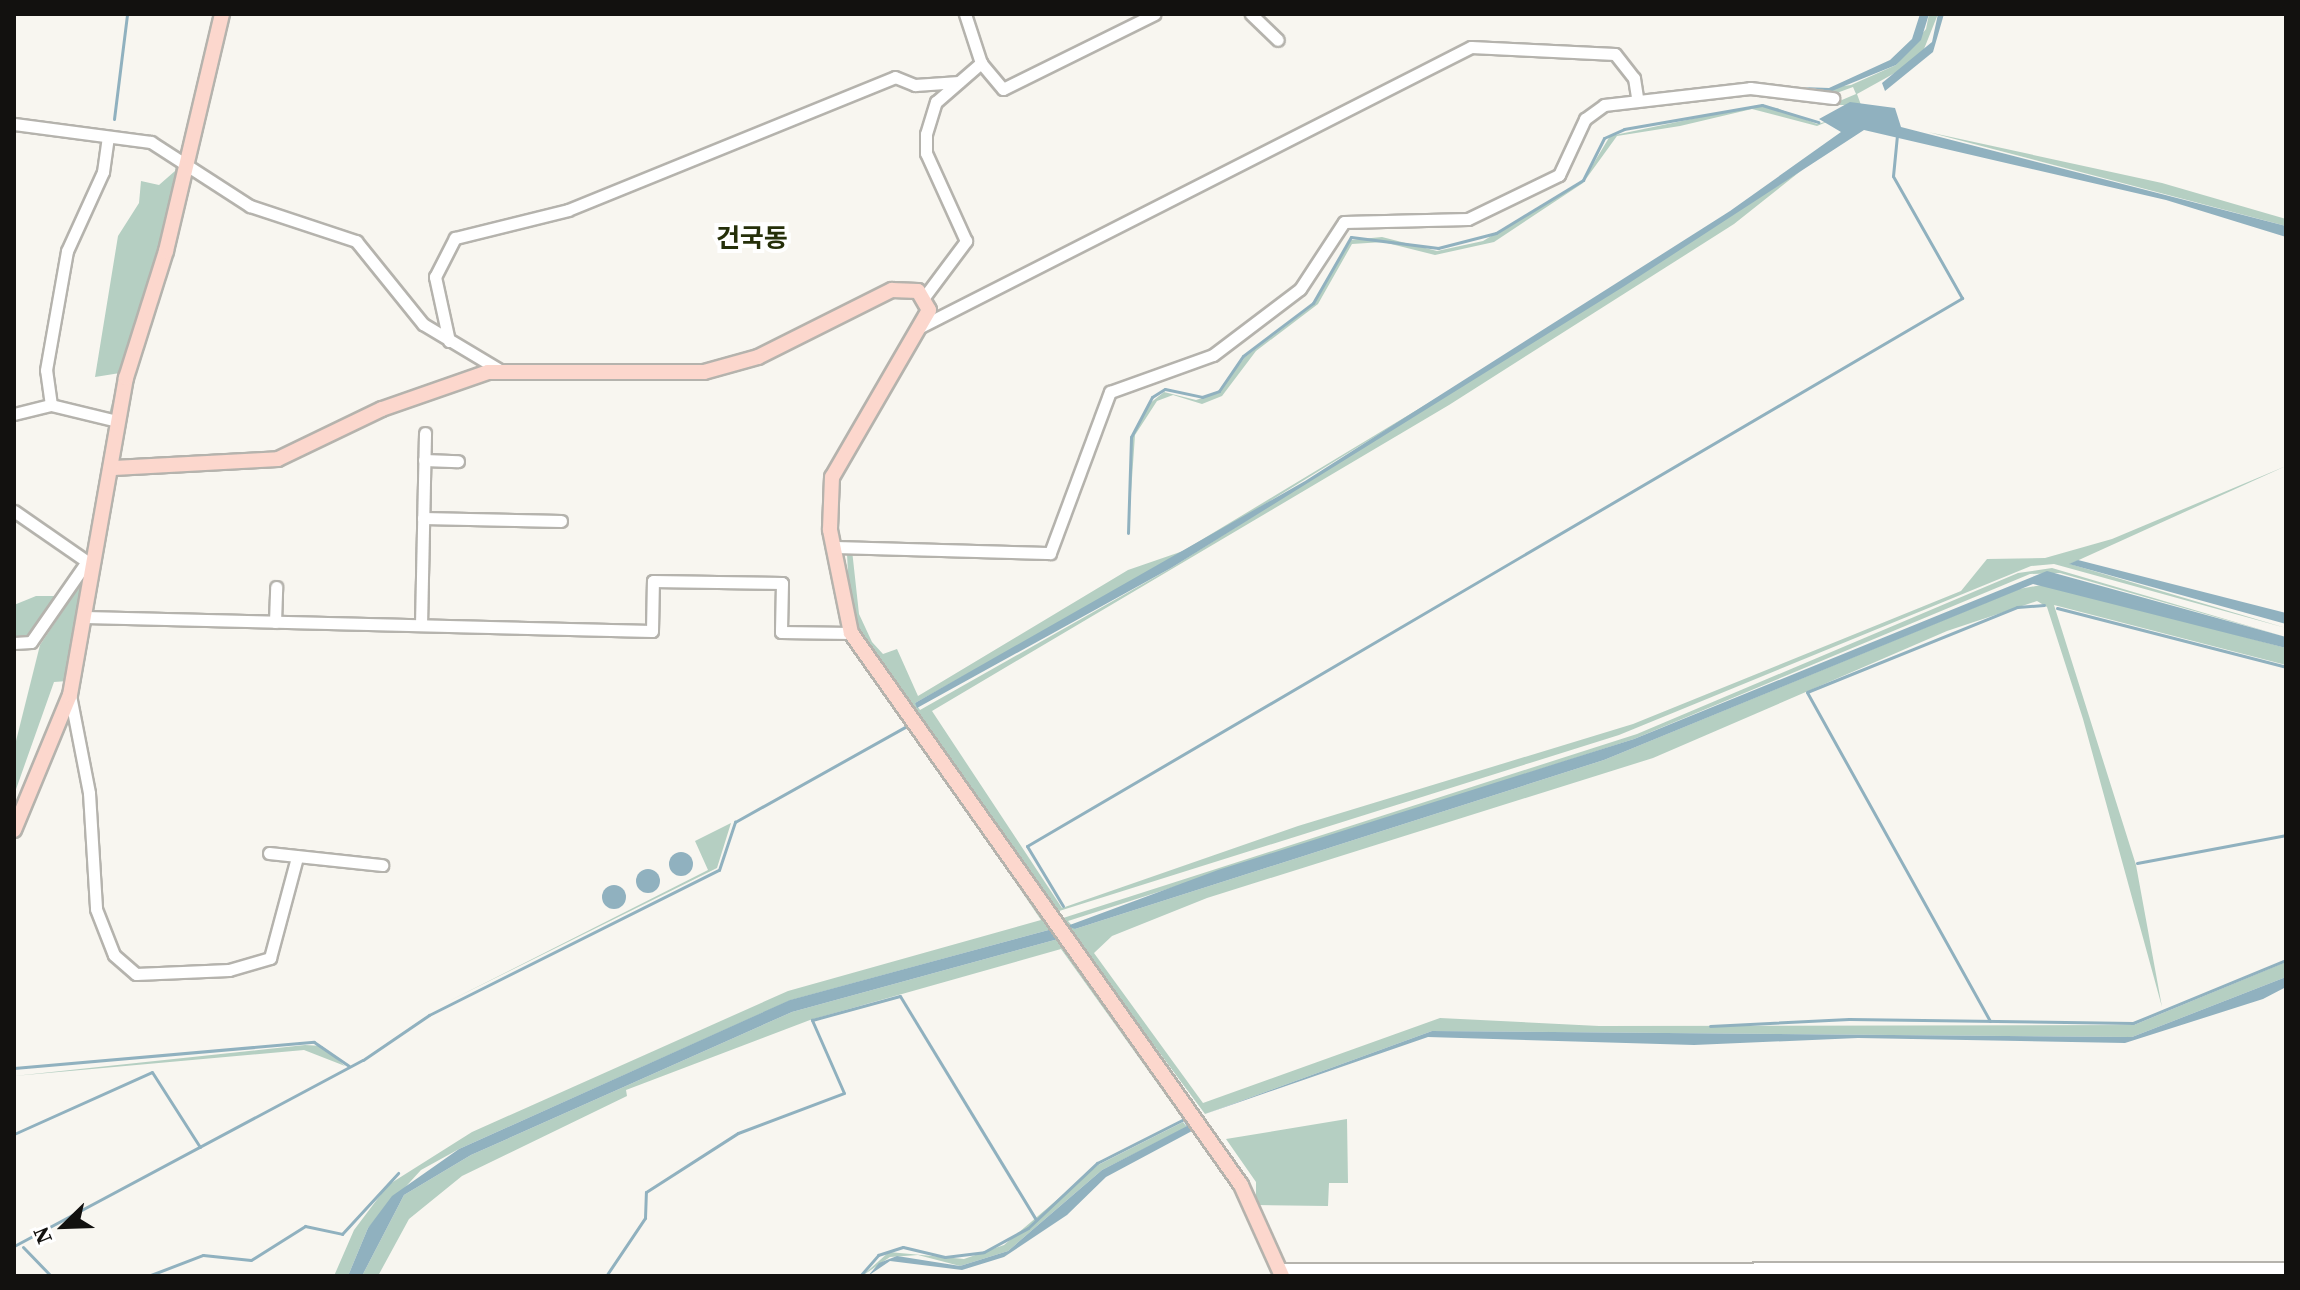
<!DOCTYPE html>
<html>
<head>
<meta charset="utf-8">
<style>
	body { margin:0 }
	#map { position:relative; width:2300px; height:1290px; overflow:hidden; background:#f8f6f0; font-family:"Source Serif 4","Noto Sans KR",serif }
	div>[style] { position:absolute }
	[style*='--x'] { left:calc(var(--x)*1px); top:calc(var(--y)*1px); width:calc(var(--w)*1px); rotate:calc(var(--a)*1deg) }
	.green>* { inset:0; background:#b5cfc2 }
	.water>* { inset:0; background:#90b1bf }
	.round { border-radius:50% }
	.stream>* { height:3px; margin:-1.5px; padding:0 1.5px; transform-origin:1.5px; border-radius:1.5px; background:#90b1bf }
	.roads { filter:drop-shadow(2px 0 #b5b3ad) drop-shadow(-2px 0 #b5b3ad) drop-shadow(0 2px #b5b3ad) drop-shadow(0 -2px #b5b3ad) }
	.street>* { height:11px; margin:-5.5px; padding:0 5.5px; transform-origin:5.5px; border-radius:5.5px; background:#fff }
	.secondary>* { height:14px; margin:-7px; padding:0 7px; transform-origin:7px; border-radius:7px; background:#fcd7cd }
	span { translate:-50% -50%; white-space:nowrap; text-align:center; line-height:1.15; -webkit-text-stroke:8px #fff; paint-order:stroke }
	.quarter-label { font-size:26px; color:#252f09; font-weight:700 }
	.frame { position:absolute; inset:0; border:16px solid #12110f; pointer-events:none }
	.north { position:absolute; left:24px; top:1186px; width:80px; height:80px; -webkit-text-stroke:6px #fff; paint-order:stroke; rotate:247deg; font-size:22px; font-weight:700; line-height:32px; text-align:center; color:#12110f }
	.north::after { content:''; display:block; margin:auto; width:28px; height:36px; background:#12110f; clip-path:polygon(50% 0,100% 100%,50% 72%,0 100%) }
</style>
</head>
<body>
<div id="map">
	<div class="green">
		<i style="clip-path:polygon(1929px 14px,1938px 14px,1920px 59px,1857px 94px,1861px 105px,1830px 105px,1856px 94px,1853px 87px,1834px 94px,1800px 92px,1851px 85px,1896px 65px,1926px 29px)"></i>
		<i style="clip-path:polygon(1754px 106px,1777px 108px,1817px 124px,1829px 121px,1817px 126px,1752px 109px,1680px 126px,1617px 136px,1583px 183px,1494px 242px,1435px 255px,1383px 242px,1352px 244px,1318px 304px,1256px 351px,1222px 396px,1202px 404px,1173px 395px,1157px 401px,1135px 435px,1128px 536px,1132px 436px,1149px 404px,1164px 392px,1196px 400px,1218px 393px,1245px 357px,1312px 306px,1351px 240px,1382px 237px,1437px 251px,1483px 241px,1583px 181px,1610px 136px)"></i>
		<i style="clip-path:polygon(1928px 132px,2162px 183px,2286px 219px,2286px 226px)"></i>
		<i style="clip-path:polygon(177px 156px,185px 163px,114px 411px,109px 414px,120px 373px,95px 377px,118px 236px,139px 203px,141px 181px,159px 185px,175px 171px)"></i>
		<i style="clip-path:polygon(1802px 170px,1734px 224px,1449px 405px,932px 711px,1062px 908px,1298px 826px,1633px 724px,1961px 591px,1987px 559px,2045px 558px,2112px 539px,2286px 466px,2070px 564px,2286px 628px,2054px 564px,2031px 566px,1619px 735px,1056px 912px,861px 635px,850px 612px,847px 554px,852px 550px,859px 614px,872px 642px,883px 654px,897px 649px,918px 696px,1128px 570px,1183px 551px,1513px 352px,1187px 552px,915px 703px,920px 710px,1171px 568px)"></i>
		<i style="clip-path:polygon(2052px 568px,2286px 637px,2060px 573px,2030px 574px,1634px 739px,1068px 921px,1075px 929px,1604px 760px,2019px 589px,2047px 584px,2286px 648px,2286px 665px,2054px 605px,2136px 865px,2162px 1007px,2083px 719px,2047px 607px,2037px 601px,1947px 631px,1653px 758px,1207px 898px,1112px 936px,1094px 953px,1203px 1103px,1440px 1018px,1599px 1026px,2134px 1025px,2286px 962px,2286px 977px,2132px 1037px,1432px 1031px,1205px 1114px,1060px 919px,1637px 734px,2018px 573px)"></i>
		<i style="clip-path:polygon(88px 573px,68px 681px,54px 682px,14px 795px,14px 749px,40px 645px)"></i>
		<i style="clip-path:polygon(36px 596px,57px 596px,25px 638px,14px 637px,14px 605px)"></i>
		<i style="clip-path:polygon(905px 720px,1056px 928px,791px 1000px,459px 1149px,421px 1170px,368px 1228px,348px 1276px,334px 1276px,354px 1230px,388px 1185px,472px 1132px,788px 991px,1041px 920px)"></i>
		<i style="clip-path:polygon(731px 823px,717px 868px,447px 1002px,708px 870px,695px 841px)"></i>
		<i style="clip-path:polygon(1062px 938px,1193px 1123px,1182px 1118px,1061px 949px,810px 1020px,626px 1090px,627px 1096px,462px 1176px,409px 1219px,378px 1276px,362px 1276px,404px 1195px,471px 1155px,792px 1012px)"></i>
		<i style="clip-path:polygon(305px 1045px,322px 1046px,345px 1066px,304px 1050px,14px 1076px)"></i>
		<i style="clip-path:polygon(1347px 1119px,1348px 1183px,1329px 1183px,1328px 1206px,1256px 1205px,1256px 1182px,1226px 1139px)"></i>
		<i style="clip-path:polygon(1183px 1122px,1187px 1127px,1102px 1170px,1008px 1251px,960px 1266px,918px 1255px,890px 1257px,862px 1276px,889px 1252px,964px 1259px,1004px 1245px,1098px 1165px)"></i>
	</div>
	<div class="water">
		<i style="clip-path:polygon(1920px 14px,1929px 14px,1921px 40px,1896px 65px,1832px 91px,1802px 87px,1829px 88px,1890px 60px,1912px 39px)"></i>
		<i style="clip-path:polygon(1938px 14px,1944px 14px,1933px 52px,1885px 91px,1882px 83px,1932px 42px)"></i>
		<i style="clip-path:polygon(1850px 102px,1895px 108px,1901px 127px,2286px 226px,2286px 237px,2166px 200px,1864px 130px,1623px 287px,1171px 568px,917px 708px,915px 703px,1305px 481px,1730px 211px,1841px 132px,1819px 119px)"></i>
		<i style="clip-path:polygon(2078px 560px,2286px 613px,2286px 624px,2069px 564px)"></i>
		<i style="clip-path:polygon(2047px 571px,2286px 637px,2286px 648px,2033px 584px,1604px 760px,1075px 929px,1067px 926px,1218px 870px,1634px 739px)"></i>
		<i class="round" style="left:669px;top:852px;width:24px;height:24px"></i>
		<i class="round" style="left:636px;top:869px;width:24px;height:24px"></i>
		<i class="round" style="left:602px;top:885px;width:24px;height:24px"></i>
		<i style="clip-path:polygon(1056px 928px,1062px 938px,792px 1012px,471px 1155px,404px 1195px,362px 1276px,348px 1276px,368px 1228px,392px 1196px,459px 1149px,790px 1000px)"></i>
		<i style="clip-path:polygon(2286px 977px,2286px 987px,2263px 999px,2125px 1043px,1858px 1038px,1694px 1045px,1428px 1037px,1205px 1114px,1432px 1031px,2132px 1037px)"></i>
		<i style="clip-path:polygon(1193px 1123px,1192px 1131px,1106px 1177px,1067px 1215px,1004px 1257px,962px 1270px,890px 1261px,868px 1276px,879px 1263px,897px 1256px,960px 1266px,1008px 1251px,1102px 1170px)"></i>
	</div>
	<div class="stream">
		<i style="--x:114;--y:119;--w:106;--a:-82.9"></i>
		<i style="--x:1128;--y:533;--w:96;--a:-88.2"></i>
		<i style="--x:1131;--y:437;--w:45;--a:-62.3"></i>
		<i style="--x:1152;--y:397;--w:15;--a:-32"></i>
		<i style="--x:1165;--y:389;--w:38;--a:12"></i>
		<i style="--x:1202;--y:397;--w:18;--a:-19"></i>
		<i style="--x:1219;--y:391;--w:42;--a:-55.6"></i>
		<i style="--x:1243;--y:356;--w:88;--a:-37.1"></i>
		<i style="--x:1313;--y:303;--w:76;--a:-60.1"></i>
		<i style="--x:1351;--y:237;--w:88;--a:7.2"></i>
		<i style="--x:1438;--y:248;--w:60;--a:-14.5"></i>
		<i style="--x:1496;--y:233;--w:102;--a:-31.3"></i>
		<i style="--x:1583;--y:180;--w:47;--a:-63.4"></i>
		<i style="--x:1604;--y:138;--w:22;--a:-24"></i>
		<i style="--x:1624;--y:129;--w:140;--a:-9.9"></i>
		<i style="--x:1762;--y:105;--w:59;--a:16.9"></i>
		<i style="--x:2057;--y:608;--w:236;--a:14.4"></i>
		<i style="--x:2137;--y:863;--w:152;--a:-10.6"></i>
		<i style="--x:1063;--y:906;--w:70;--a:-121"></i>
		<i style="--x:1027;--y:846;--w:1084;--a:-30.37"></i>
		<i style="--x:1962;--y:298;--w:140;--a:-119.5"></i>
		<i style="--x:1893;--y:176;--w:41;--a:-84.4"></i>
		<i style="--x:1990;--y:1021;--w:376;--a:-119.1"></i>
		<i style="--x:1807;--y:692;--w:227;--a:-22"></i>
		<i style="--x:2017;--y:607;--w:27;--a:-4"></i>
		<i style="--x:1710;--y:1026;--w:139;--a:-2.9"></i>
		<i style="--x:1849;--y:1019;--w:284;--a:0.8"></i>
		<i style="--x:2133;--y:1023;--w:165;--a:-22.4"></i>
		<i style="--x:14;--y:1068;--w:301;--a:-5"></i>
		<i style="--x:314;--y:1042;--w:42;--a:34.4"></i>
		<i style="--x:14;--y:1134;--w:151;--a:-24.2"></i>
		<i style="--x:152;--y:1072;--w:89;--a:57.4"></i>
		<i style="--x:14;--y:1246;--w:395;--a:-28.1"></i>
		<i style="--x:363;--y:1060;--w:80;--a:-34.3"></i>
		<i style="--x:429;--y:1015;--w:324;--a:-26.6"></i>
		<i style="--x:719;--y:870;--w:51;--a:-71.6"></i>
		<i style="--x:735;--y:822;--w:195;--a:-29.2"></i>
		<i style="--x:23;--y:1247;--w:40;--a:46"></i>
		<i style="--x:148;--y:1276;--w:59;--a:-20.9"></i>
		<i style="--x:203;--y:1255;--w:48;--a:5.9"></i>
		<i style="--x:251;--y:1260;--w:64;--a:-32.2"></i>
		<i style="--x:305;--y:1226;--w:38;--a:12"></i>
		<i style="--x:342;--y:1234;--w:83;--a:-47.4"></i>
		<i style="--x:606;--y:1276;--w:70;--a:-56.1"></i>
		<i style="--x:645;--y:1218;--w:26;--a:-88"></i>
		<i style="--x:646;--y:1192;--w:109;--a:-32.7"></i>
		<i style="--x:738;--y:1133;--w:113;--a:-20.7"></i>
		<i style="--x:844;--y:1093;--w:80;--a:-113.7"></i>
		<i style="--x:812;--y:1020;--w:91;--a:-15.3"></i>
		<i style="--x:900;--y:996;--w:262;--a:58.7"></i>
		<i style="--x:860;--y:1276;--w:28;--a:-49"></i>
		<i style="--x:878;--y:1255;--w:26;--a:-18"></i>
		<i style="--x:903;--y:1247;--w:43;--a:13.4"></i>
		<i style="--x:945;--y:1257;--w:39;--a:-7"></i>
		<i style="--x:984;--y:1252;--w:50;--a:-28.6"></i>
		<i style="--x:1028;--y:1228;--w:95;--a:-43.3"></i>
		<i style="--x:1097;--y:1163;--w:97;--a:-26.8"></i>
		<i style="--x:1184;--y:1119;--w:8;--a:60"></i>
	</div>
	<div class="roads">
		<div class="street">
			<i style="--x:1251;--y:14;--w:37;--a:44"></i>
			<i style="--x:981;--y:63;--w:34;--a:50"></i>
			<i style="--x:1003;--y:89;--w:169;--a:-26.3"></i>
			<i style="--x:14;--y:124;--w:138;--a:7.5"></i>
			<i style="--x:151;--y:142;--w:118;--a:32.9"></i>
			<i style="--x:250;--y:206;--w:112;--a:18.3"></i>
			<i style="--x:356;--y:241;--w:107;--a:51.1"></i>
			<i style="--x:423;--y:324;--w:90;--a:30.9"></i>
			<i style="--x:925;--y:296;--w:69;--a:-53.3"></i>
			<i style="--x:966;--y:241;--w:97;--a:-114.4"></i>
			<i style="--x:926;--y:153;--w:19;--a:-90"></i>
			<i style="--x:926;--y:134;--w:34;--a:-73"></i>
			<i style="--x:936;--y:102;--w:60;--a:-40.9"></i>
			<i style="--x:981;--y:63;--w:52;--a:-108.1"></i>
			<i style="--x:920;--y:327;--w:618;--a:-26.94"></i>
			<i style="--x:1471;--y:47;--w:144;--a:2.8"></i>
			<i style="--x:1615;--y:54;--w:31;--a:52"></i>
			<i style="--x:1634;--y:78;--w:20;--a:81"></i>
			<i style="--x:449;--y:341;--w:66;--a:-102.3"></i>
			<i style="--x:435;--y:277;--w:44;--a:-62.9"></i>
			<i style="--x:455;--y:238;--w:116;--a:-13.9"></i>
			<i style="--x:568;--y:210;--w:353;--a:-22.1"></i>
			<i style="--x:895;--y:77;--w:22;--a:22"></i>
			<i style="--x:915;--y:85;--w:44;--a:-3.9"></i>
			<i style="--x:51;--y:405;--w:35;--a:-98"></i>
			<i style="--x:46;--y:370;--w:121;--a:-80"></i>
			<i style="--x:67;--y:251;--w:87;--a:-65.5"></i>
			<i style="--x:103;--y:172;--w:35;--a:-82"></i>
			<i style="--x:14;--y:414;--w:38;--a:-14"></i>
			<i style="--x:51;--y:405;--w:68;--a:13.6"></i>
			<i style="--x:424;--y:460;--w:34;--a:2"></i>
			<i style="--x:14;--y:511;--w:95;--a:34.7"></i>
			<i style="--x:423;--y:518;--w:138;--a:1.2"></i>
			<i style="--x:832;--y:547;--w:218;--a:1.6"></i>
			<i style="--x:1050;--y:553;--w:172;--a:-69.6"></i>
			<i style="--x:1110;--y:392;--w:109;--a:-19.8"></i>
			<i style="--x:1213;--y:355;--w:109;--a:-37.2"></i>
			<i style="--x:1300;--y:289;--w:80;--a:-56.7"></i>
			<i style="--x:1344;--y:222;--w:124;--a:-1.4"></i>
			<i style="--x:1468;--y:219;--w:101;--a:-25.8"></i>
			<i style="--x:1559;--y:175;--w:62;--a:-65.1"></i>
			<i style="--x:1585;--y:119;--w:24;--a:-36"></i>
			<i style="--x:1604;--y:105;--w:147;--a:-6.6"></i>
			<i style="--x:1750;--y:88;--w:84;--a:6.9"></i>
			<i style="--x:85;--y:617;--w:567;--a:1.41"></i>
			<i style="--x:652;--y:631;--w:50;--a:-88.9"></i>
			<i style="--x:653;--y:581;--w:129;--a:0.9"></i>
			<i style="--x:782;--y:583;--w:49;--a:91.2"></i>
			<i style="--x:781;--y:632;--w:70;--a:0.8"></i>
			<i style="--x:275;--y:622;--w:35;--a:-88"></i>
			<i style="--x:421;--y:625;--w:192;--a:-88.8"></i>
			<i style="--x:14;--y:643;--w:17;--a:-3"></i>
			<i style="--x:31;--y:642;--w:96;--a:-55.2"></i>
			<i style="--x:70;--y:695;--w:100;--a:79"></i>
			<i style="--x:89;--y:793;--w:116;--a:86.5"></i>
			<i style="--x:96;--y:909;--w:49;--a:68.6"></i>
			<i style="--x:114;--y:955;--w:29;--a:41"></i>
			<i style="--x:136;--y:974;--w:93;--a:-2.5"></i>
			<i style="--x:229;--y:970;--w:43;--a:-16.3"></i>
			<i style="--x:270;--y:958;--w:105;--a:-75"></i>
			<i style="--x:269;--y:853;--w:114;--a:6.1"></i>
			<i style="--x:1278;--y:1269;--w:1008;--a:-0.06"></i>
		</div>
		<div class="secondary">
			<i style="--x:114;--y:468;--w:164;--a:-3.1"></i>
			<i style="--x:278;--y:459;--w:115;--a:-25.7"></i>
			<i style="--x:382;--y:409;--w:112;--a:-19.2"></i>
			<i style="--x:488;--y:372;--w:216;--a:0"></i>
			<i style="--x:704;--y:372;--w:56;--a:-15.5"></i>
			<i style="--x:758;--y:357;--w:150;--a:-26.6"></i>
			<i style="--x:892;--y:290;--w:26;--a:2"></i>
			<i style="--x:918;--y:291;--w:22;--a:60"></i>
			<i style="--x:929;--y:310;--w:193;--a:120.1"></i>
			<i style="--x:832;--y:477;--w:53;--a:92.2"></i>
			<i style="--x:830;--y:530;--w:105;--a:78.5"></i>
			<i style="--x:851;--y:633;--w:676;--a:54.76"></i>
			<i style="--x:1241;--y:1185;--w:100;--a:65.7"></i>
			<i style="--x:14;--y:830;--w:146;--a:-67.5"></i>
			<i style="--x:70;--y:695;--w:322;--a:-80"></i>
			<i style="--x:126;--y:378;--w:133;--a:-72.5"></i>
			<i style="--x:166;--y:251;--w:244;--a:-76.7"></i>
		</div>
	</div>
	<div class="quarter-label">
		<span style="left:752px;top:239px">건국동</span>
	</div>
	<div class="frame"></div>
	<div class="north">N</div>
</div>
</body>
</html>
